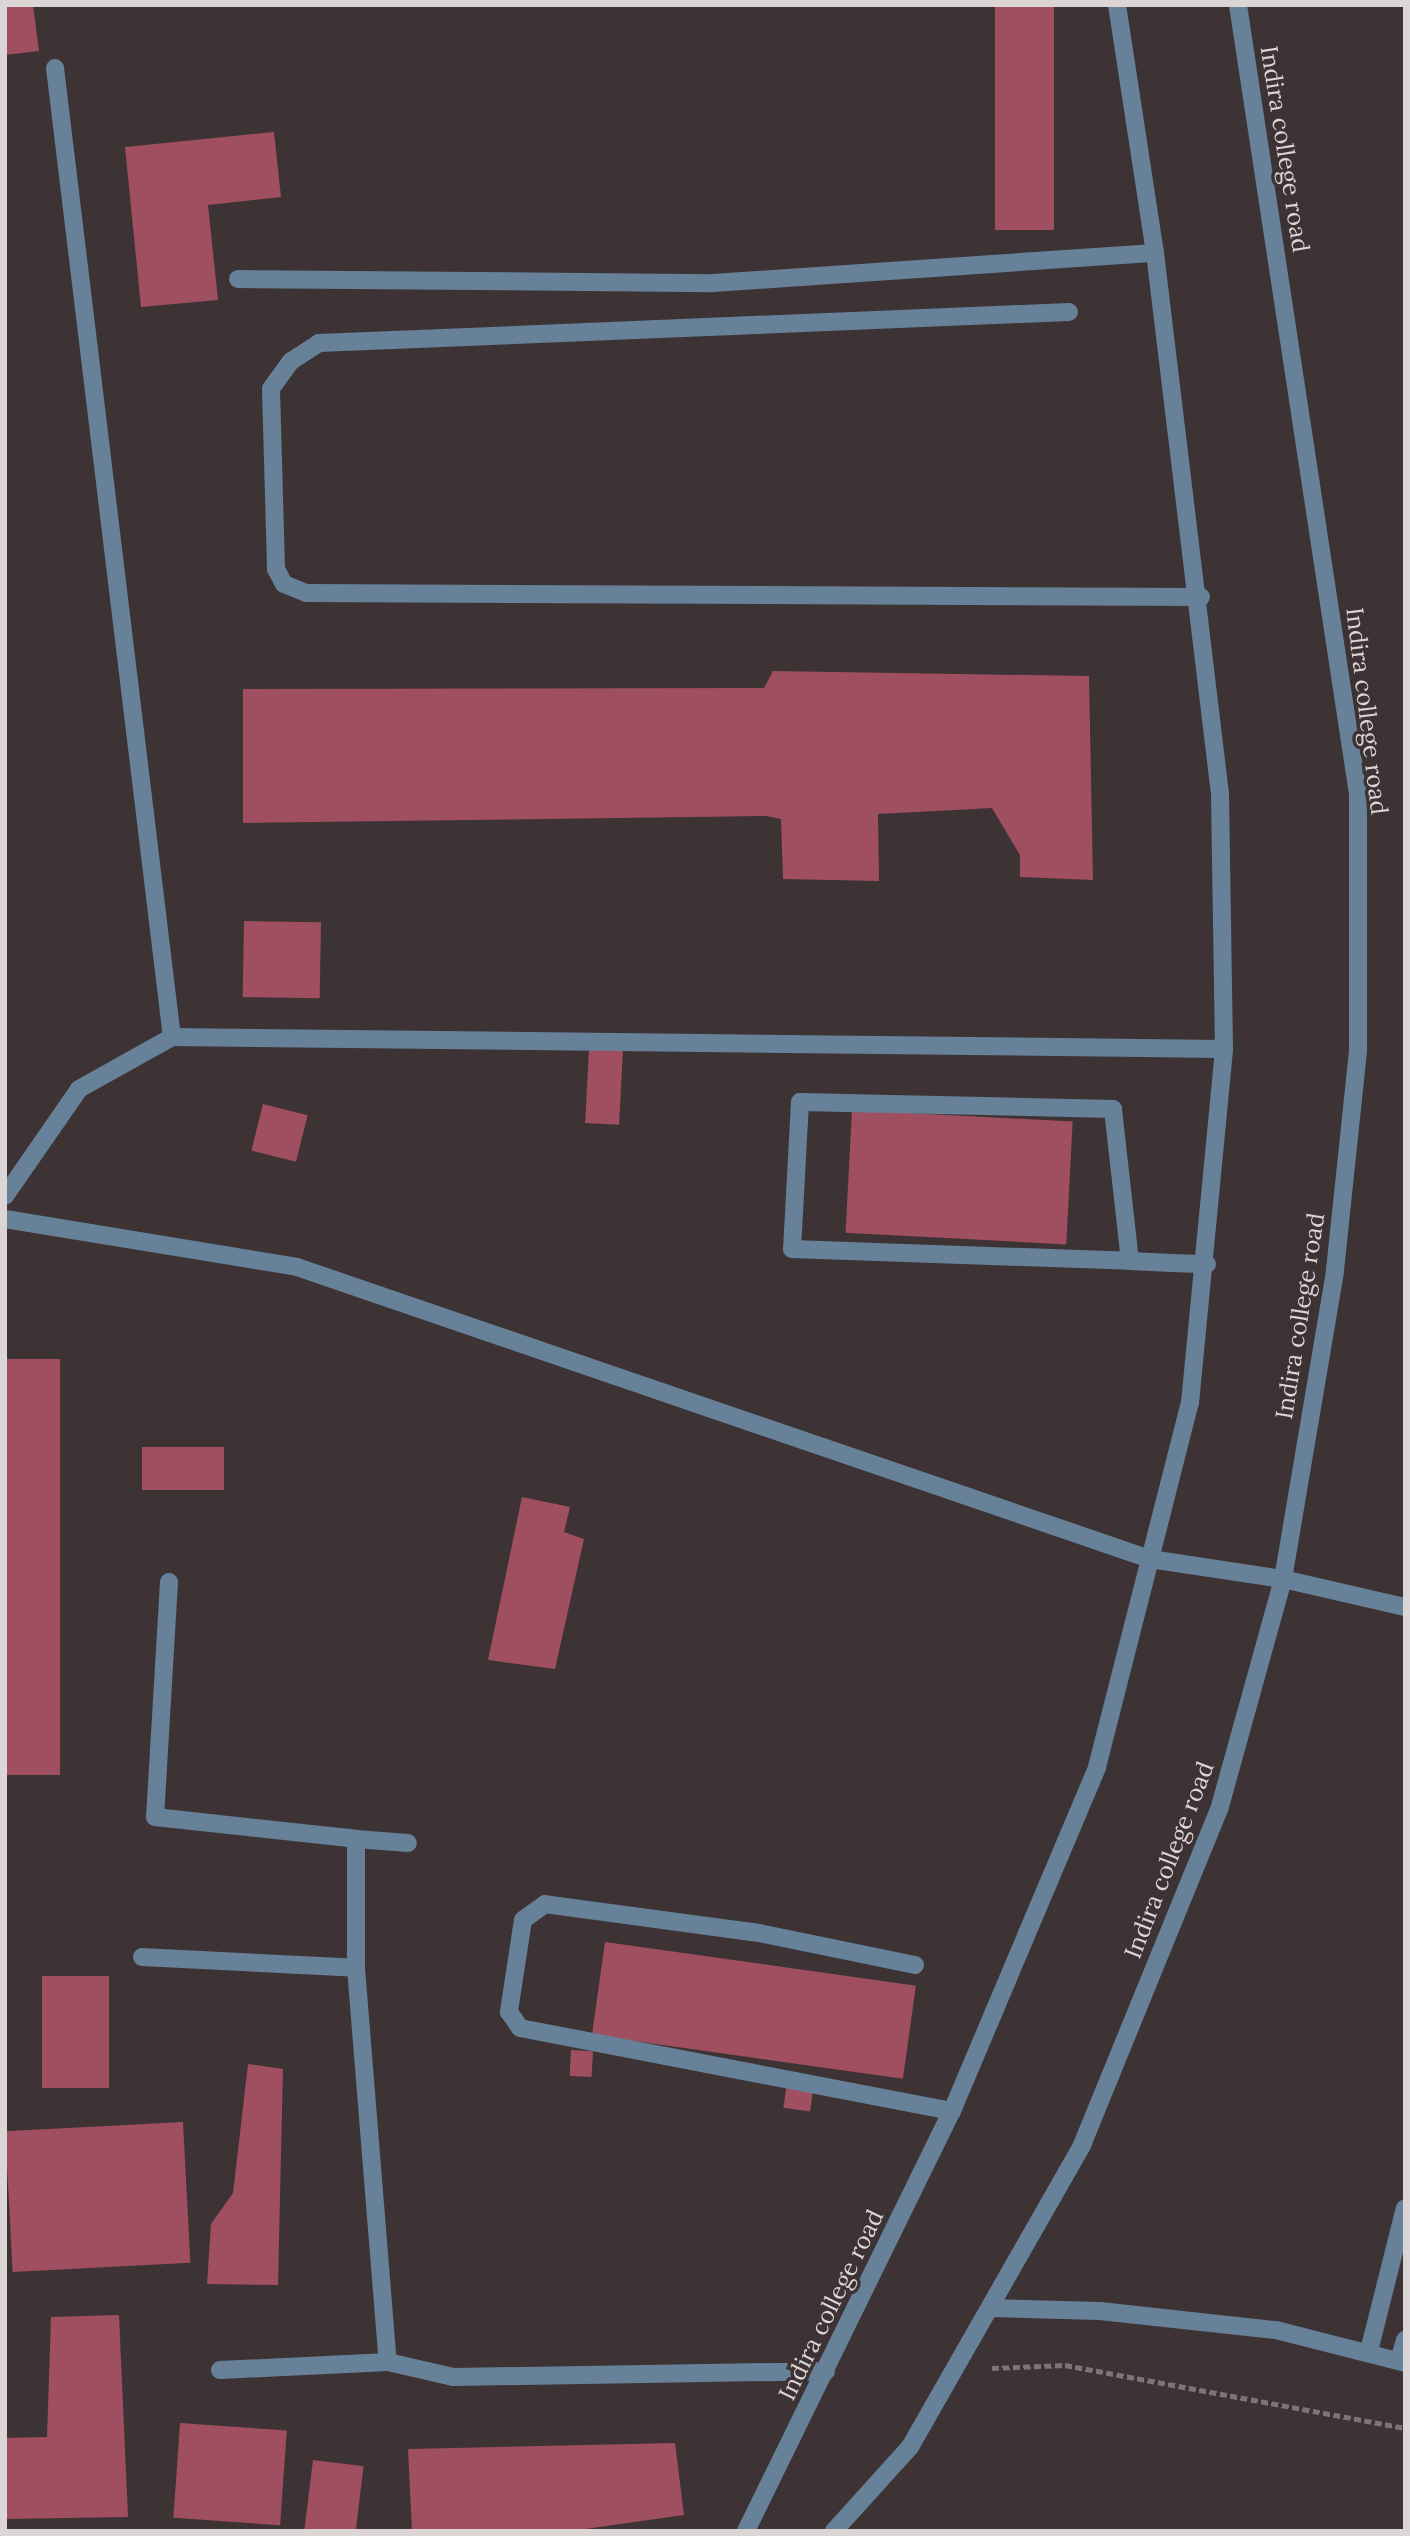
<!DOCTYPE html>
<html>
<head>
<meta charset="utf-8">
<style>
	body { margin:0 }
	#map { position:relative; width:1410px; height:2536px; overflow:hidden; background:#3d3334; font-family:Lora,serif }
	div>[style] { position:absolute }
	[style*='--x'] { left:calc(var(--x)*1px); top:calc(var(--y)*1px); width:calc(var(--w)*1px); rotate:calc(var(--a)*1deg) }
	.building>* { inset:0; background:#9f4f5f; transform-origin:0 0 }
	.path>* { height:4.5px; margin-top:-2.25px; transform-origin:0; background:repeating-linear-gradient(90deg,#7d7475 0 7px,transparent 0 10.5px) }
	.minor>* { height:18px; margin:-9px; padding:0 9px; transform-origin:9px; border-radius:9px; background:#668198 }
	span { translate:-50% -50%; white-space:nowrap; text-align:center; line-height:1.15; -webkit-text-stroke:7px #3d3334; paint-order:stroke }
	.street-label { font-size:24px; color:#dcd5d6 }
	.frame { position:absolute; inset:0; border:7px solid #dcd5d6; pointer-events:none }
</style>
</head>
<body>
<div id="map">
	<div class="building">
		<i style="clip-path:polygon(5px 5px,33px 5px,39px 51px,5px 55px)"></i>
		<i style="left:995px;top:5px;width:59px;height:225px"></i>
		<i style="clip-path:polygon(274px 132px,281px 197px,208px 205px,218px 300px,141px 307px,125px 147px)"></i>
		<i style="clip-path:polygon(773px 671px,1089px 676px,1093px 880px,1020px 877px,1020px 855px,992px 808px,878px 814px,879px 881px,783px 879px,781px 819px,767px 816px,243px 823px,243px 689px,764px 688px)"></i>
		<i style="left:244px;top:921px;width:77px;height:76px;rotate:1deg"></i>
		<i style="left:589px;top:1049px;width:34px;height:74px;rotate:3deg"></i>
		<i style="left:263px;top:1104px;width:46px;height:48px;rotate:14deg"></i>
		<i style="left:852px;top:1110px;width:221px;height:123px;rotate:3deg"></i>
		<i style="left:5px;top:1359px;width:55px;height:416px"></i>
		<i style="left:142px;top:1447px;width:82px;height:43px"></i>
		<i style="clip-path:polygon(522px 1497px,570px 1507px,564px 1532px,584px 1539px,555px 1669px,488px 1660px)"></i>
		<i style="left:605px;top:1942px;width:314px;height:94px;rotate:8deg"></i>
		<i style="left:42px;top:1976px;width:67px;height:112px"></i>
		<i style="left:571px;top:2050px;width:22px;height:26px;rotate:3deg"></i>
		<i style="clip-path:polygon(248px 2064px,283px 2069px,278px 2285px,207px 2284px,211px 2224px,233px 2193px)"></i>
		<i style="left:787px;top:2082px;width:27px;height:26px;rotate:8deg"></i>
		<i style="left:183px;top:2122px;width:141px;height:178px;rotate:87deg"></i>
		<i style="clip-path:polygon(119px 2315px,128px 2517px,5px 2519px,5px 2438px,47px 2437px,51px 2317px)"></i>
		<i style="left:180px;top:2423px;width:107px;height:95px;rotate:4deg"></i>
		<i style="clip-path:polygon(675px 2443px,684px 2515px,571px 2531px,412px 2531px,408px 2449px)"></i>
		<i style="left:313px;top:2460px;width:51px;height:71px;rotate:7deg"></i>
	</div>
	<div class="path">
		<i style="--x:992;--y:2368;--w:73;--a:-2.4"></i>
		<i style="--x:1065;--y:2365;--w:346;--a:10.5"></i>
	</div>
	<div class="minor">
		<i style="--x:55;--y:68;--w:976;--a:83.12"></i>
		<i style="--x:172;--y:1037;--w:1052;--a:0.65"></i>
		<i style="--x:238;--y:279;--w:475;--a:0.5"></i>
		<i style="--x:713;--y:283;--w:443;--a:-3.9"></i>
		<i style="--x:1069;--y:312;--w:751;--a:177.63"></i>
		<i style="--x:319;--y:343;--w:33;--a:147"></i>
		<i style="--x:291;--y:361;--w:34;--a:126"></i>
		<i style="--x:271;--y:389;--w:180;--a:88.4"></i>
		<i style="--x:276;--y:569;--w:17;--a:62"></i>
		<i style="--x:284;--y:584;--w:24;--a:22"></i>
		<i style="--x:306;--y:593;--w:895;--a:0.26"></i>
		<i style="--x:5;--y:1196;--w:130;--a:-55.3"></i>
		<i style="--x:79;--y:1089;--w:107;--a:-29.2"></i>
		<i style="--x:5;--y:1219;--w:296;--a:9.3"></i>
		<i style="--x:297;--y:1267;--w:902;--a:18.9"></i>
		<i style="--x:1150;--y:1559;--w:134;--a:8.6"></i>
		<i style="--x:1283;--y:1579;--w:125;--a:12.9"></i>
		<i style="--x:1130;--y:1261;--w:153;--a:-96.4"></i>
		<i style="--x:1113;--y:1109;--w:313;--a:-178.7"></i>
		<i style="--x:800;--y:1102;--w:147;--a:93.1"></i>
		<i style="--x:792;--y:1249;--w:338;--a:2"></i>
		<i style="--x:1130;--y:1261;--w:42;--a:2.7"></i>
		<i style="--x:1172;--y:1263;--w:35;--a:2"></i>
		<i style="--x:169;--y:1582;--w:235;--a:93.4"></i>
		<i style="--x:155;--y:1817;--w:202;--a:6.2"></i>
		<i style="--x:356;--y:1839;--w:129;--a:90"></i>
		<i style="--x:356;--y:1968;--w:395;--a:85.4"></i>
		<i style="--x:388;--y:2362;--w:67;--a:13"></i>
		<i style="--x:453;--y:2377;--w:373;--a:-0.9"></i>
		<i style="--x:356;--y:1839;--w:52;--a:4.4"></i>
		<i style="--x:142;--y:1957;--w:214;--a:2.9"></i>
		<i style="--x:915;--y:1965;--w:159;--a:-168.4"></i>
		<i style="--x:759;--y:1933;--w:216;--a:-172.3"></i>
		<i style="--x:545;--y:1904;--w:27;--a:144"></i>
		<i style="--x:523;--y:1920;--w:93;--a:98.7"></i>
		<i style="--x:509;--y:2012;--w:19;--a:55"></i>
		<i style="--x:520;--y:2028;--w:440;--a:10.9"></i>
		<i style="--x:992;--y:2308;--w:108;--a:1.6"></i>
		<i style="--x:1100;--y:2311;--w:177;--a:6.2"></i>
		<i style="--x:1276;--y:2330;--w:133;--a:14.3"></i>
		<i style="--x:1369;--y:2351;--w:147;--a:-75.9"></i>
		<i style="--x:1399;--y:2361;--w:22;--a:-74"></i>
		<i style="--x:220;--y:2370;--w:168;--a:-2.7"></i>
		<i style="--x:746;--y:2531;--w:468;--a:-63.9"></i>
		<i style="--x:952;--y:2111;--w:373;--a:-67.1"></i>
		<i style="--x:1097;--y:1767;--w:376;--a:-75.7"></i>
		<i style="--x:1190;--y:1403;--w:356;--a:-84.5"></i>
		<i style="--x:1224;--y:1049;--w:255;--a:-90.9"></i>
		<i style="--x:1220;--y:794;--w:545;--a:-96.85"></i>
		<i style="--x:1155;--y:253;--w:251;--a:-98.7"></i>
		<i style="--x:834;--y:2531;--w:113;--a:-47.9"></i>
		<i style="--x:910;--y:2447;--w:348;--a:-60.3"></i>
		<i style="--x:1082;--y:2145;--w:362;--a:-67.8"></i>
		<i style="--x:1219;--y:1810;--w:240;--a:-74.5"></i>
		<i style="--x:1283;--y:1579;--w:313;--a:-80.4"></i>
		<i style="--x:1335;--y:1270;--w:220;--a:-84"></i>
		<i style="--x:1358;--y:1051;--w:257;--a:-90"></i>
		<i style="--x:1358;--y:794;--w:798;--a:-98.65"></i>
	</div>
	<div class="street-label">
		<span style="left:1285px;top:149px;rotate:81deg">Indira college road</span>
		<span style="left:1367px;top:711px;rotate:83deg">Indira college road</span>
		<span style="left:1300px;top:1316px;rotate:-81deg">Indira college road</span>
		<span style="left:1169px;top:1860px;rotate:-69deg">Indira college road</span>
		<span style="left:831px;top:2305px;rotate:-64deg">Indira college road</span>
	</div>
	<div class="frame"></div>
</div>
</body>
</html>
